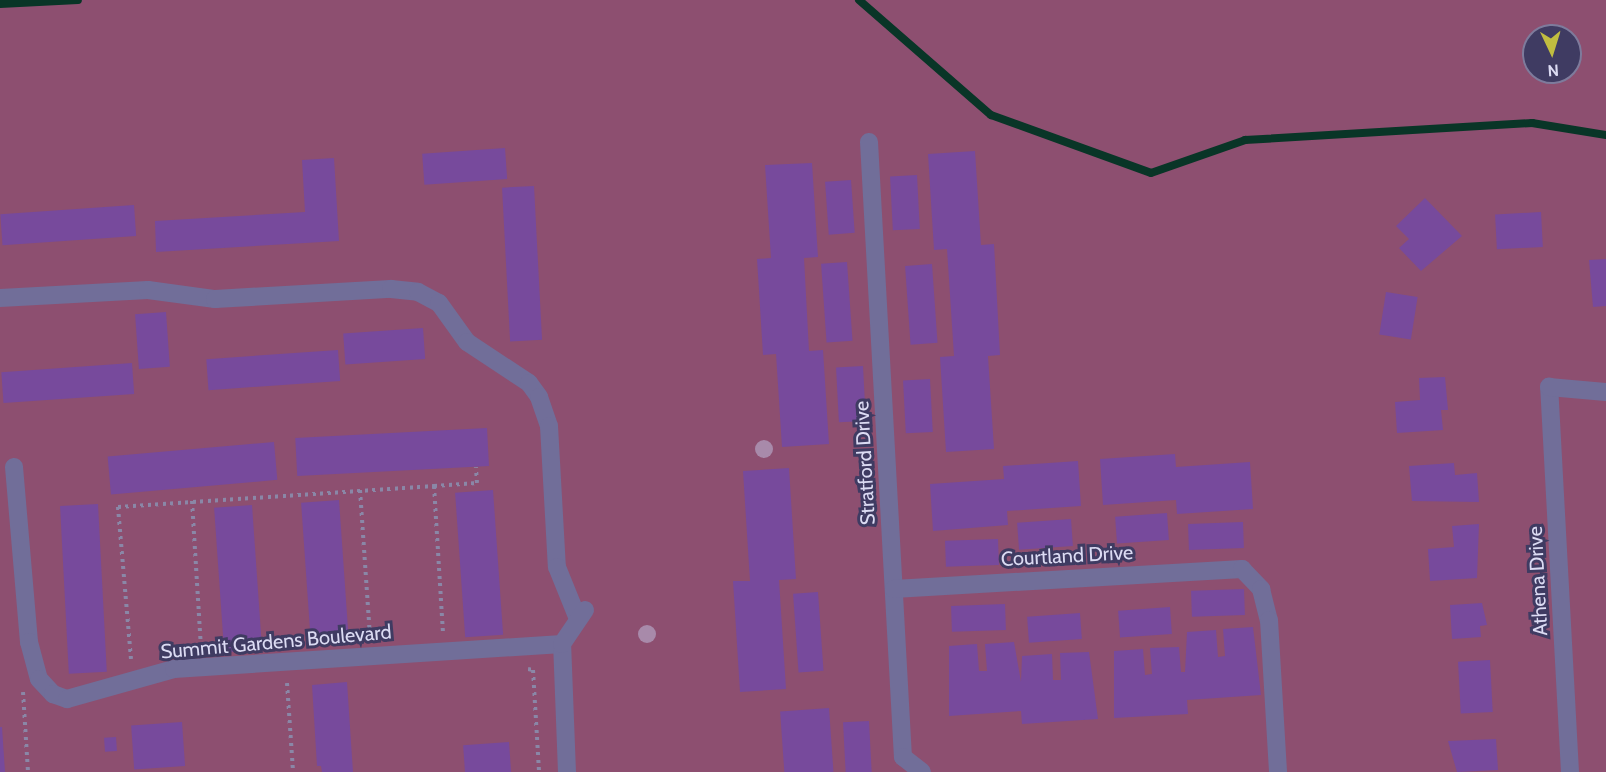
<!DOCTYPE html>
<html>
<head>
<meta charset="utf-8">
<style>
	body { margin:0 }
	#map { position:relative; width:1606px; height:772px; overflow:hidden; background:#3f3b62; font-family:Cabin,sans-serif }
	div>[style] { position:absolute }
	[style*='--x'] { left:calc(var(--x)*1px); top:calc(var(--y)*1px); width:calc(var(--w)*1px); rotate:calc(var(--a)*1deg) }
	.green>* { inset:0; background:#8d4f70 }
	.stream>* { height:8px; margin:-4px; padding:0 4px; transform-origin:4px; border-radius:4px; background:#093527 }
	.building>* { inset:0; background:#774a9c; transform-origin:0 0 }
	.path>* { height:4px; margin-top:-2px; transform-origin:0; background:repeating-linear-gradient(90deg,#8a87a7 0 3px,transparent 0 7.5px) }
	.minor>* { height:18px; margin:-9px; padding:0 9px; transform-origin:9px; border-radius:9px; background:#716e99 }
	.trees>* { width:18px; height:18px; margin:-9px; border-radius:50%; background:#a88aaa }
	span { translate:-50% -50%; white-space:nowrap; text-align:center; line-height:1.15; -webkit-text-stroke:6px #3f3b62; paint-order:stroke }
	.street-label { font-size:20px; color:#dcdbf3 }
	.north { position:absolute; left:1522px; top:24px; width:60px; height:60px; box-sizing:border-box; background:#3f3b62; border:2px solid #7e7b9c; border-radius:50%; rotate:176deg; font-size:16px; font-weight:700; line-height:24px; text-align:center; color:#dcdbf3 }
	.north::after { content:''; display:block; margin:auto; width:21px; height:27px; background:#c1bd40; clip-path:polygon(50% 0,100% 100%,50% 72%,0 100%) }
</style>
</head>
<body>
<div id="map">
	<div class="green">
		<i style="clip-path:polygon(evenodd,0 0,1606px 0,1606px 772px,0 772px,0 0,1534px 36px,1570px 36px,1570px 72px,1534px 72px,1534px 36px)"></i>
	</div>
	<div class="stream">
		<i style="--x:859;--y:0;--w:175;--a:41.1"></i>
		<i style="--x:991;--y:115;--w:170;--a:19.9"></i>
		<i style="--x:1151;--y:173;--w:100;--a:-19.3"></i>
		<i style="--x:1245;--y:140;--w:288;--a:-3.4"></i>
		<i style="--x:1532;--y:123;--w:75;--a:9.2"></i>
		<i style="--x:0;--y:4;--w:78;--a:-2.9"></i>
	</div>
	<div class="building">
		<i style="left:505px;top:148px;width:31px;height:83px;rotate:86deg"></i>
		<i style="clip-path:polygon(975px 151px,981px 245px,994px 244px,1000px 355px,988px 356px,994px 449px,946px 452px,940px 357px,954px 356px,947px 249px,934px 250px,928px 154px)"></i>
		<i style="clip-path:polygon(334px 158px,339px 241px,156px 252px,155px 221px,305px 212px,302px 160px)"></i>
		<i style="clip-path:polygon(812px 163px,818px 257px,804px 258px,809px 351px,823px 350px,829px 444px,782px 447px,776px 354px,763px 355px,757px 259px,771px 258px,765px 165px)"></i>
		<i style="left:917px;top:175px;width:54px;height:27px;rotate:87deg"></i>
		<i style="left:851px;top:180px;width:53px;height:26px;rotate:86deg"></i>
		<i style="left:534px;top:186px;width:154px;height:32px;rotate:87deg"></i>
		<i style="clip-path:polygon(1425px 198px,1462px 236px,1421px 271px,1399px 248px,1409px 239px,1396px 226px)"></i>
		<i style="left:134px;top:205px;width:31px;height:134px;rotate:86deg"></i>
		<i style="left:1541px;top:212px;width:35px;height:46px;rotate:87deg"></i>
		<i style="clip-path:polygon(1606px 259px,1606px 306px,1593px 307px,1589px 260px)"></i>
		<i style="left:847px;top:262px;width:79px;height:26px;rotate:86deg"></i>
		<i style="left:932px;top:264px;width:79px;height:27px;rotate:86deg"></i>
		<i style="left:1386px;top:292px;width:32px;height:43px;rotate:9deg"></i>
		<i style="left:166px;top:312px;width:55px;height:31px;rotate:86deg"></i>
		<i style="left:423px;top:328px;width:31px;height:80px;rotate:86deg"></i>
		<i style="left:338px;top:350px;width:31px;height:132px;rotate:86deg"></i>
		<i style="left:132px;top:363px;width:31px;height:131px;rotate:86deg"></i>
		<i style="left:863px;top:366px;width:55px;height:27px;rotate:87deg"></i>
		<i style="clip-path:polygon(1445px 377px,1448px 410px,1441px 410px,1443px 430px,1397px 433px,1395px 402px,1420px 400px,1419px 378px)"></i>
		<i style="left:930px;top:379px;width:53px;height:27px;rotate:87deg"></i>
		<i style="left:487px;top:428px;width:38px;height:192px;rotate:87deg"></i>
		<i style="left:274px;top:442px;width:38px;height:167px;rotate:85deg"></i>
		<i style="clip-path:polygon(1175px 454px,1176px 467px,1250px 462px,1253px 509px,1177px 514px,1176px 500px,1103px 505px,1100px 459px)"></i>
		<i style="clip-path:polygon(1078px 461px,1081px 506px,1007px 511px,1008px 525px,933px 531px,930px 484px,1004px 479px,1003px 466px)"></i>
		<i style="clip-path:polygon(1454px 463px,1455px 475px,1477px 473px,1479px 502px,1412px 501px,1409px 466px)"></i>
		<i style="clip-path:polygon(789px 468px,796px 579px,779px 580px,786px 689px,740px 692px,733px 581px,750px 581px,743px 471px)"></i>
		<i style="left:493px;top:490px;width:145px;height:38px;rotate:86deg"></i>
		<i style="left:339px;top:500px;width:144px;height:38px;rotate:86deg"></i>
		<i style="left:98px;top:504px;width:168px;height:38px;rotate:87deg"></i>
		<i style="left:252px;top:505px;width:145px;height:38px;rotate:86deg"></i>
		<i style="left:1167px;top:513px;width:27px;height:52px;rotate:86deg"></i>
		<i style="left:1071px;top:519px;width:27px;height:54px;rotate:86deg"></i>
		<i style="left:1243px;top:522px;width:26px;height:55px;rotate:88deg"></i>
		<i style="clip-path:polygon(1479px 524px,1477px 578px,1430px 581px,1428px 549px,1454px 547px,1452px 526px)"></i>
		<i style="left:998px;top:539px;width:26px;height:53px;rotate:88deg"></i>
		<i style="left:1244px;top:589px;width:26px;height:53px;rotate:88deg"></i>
		<i style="left:818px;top:592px;width:79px;height:25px;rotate:86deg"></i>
		<i style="clip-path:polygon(1482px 603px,1487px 625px,1480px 626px,1481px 637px,1452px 639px,1450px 605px)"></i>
		<i style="left:1005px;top:604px;width:26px;height:54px;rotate:88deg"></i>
		<i style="left:1170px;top:607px;width:27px;height:52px;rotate:86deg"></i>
		<i style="left:1080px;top:613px;width:26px;height:53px;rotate:86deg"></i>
		<i style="clip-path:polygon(1253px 627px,1261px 695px,1187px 700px,1188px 714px,1114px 718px,1114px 651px,1143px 649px,1145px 675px,1152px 674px,1150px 648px,1179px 647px,1181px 672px,1185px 672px,1187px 632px,1216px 630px,1218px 657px,1225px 656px,1223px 629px)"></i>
		<i style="clip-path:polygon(1014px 642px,1021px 682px,1022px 656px,1052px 654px,1053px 680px,1061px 680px,1060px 653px,1089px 652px,1098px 719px,1022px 724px,1021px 711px,949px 716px,949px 646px,977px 644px,979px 671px,987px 671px,985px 644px)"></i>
		<i style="left:1490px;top:660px;width:52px;height:32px;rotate:87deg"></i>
		<i style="clip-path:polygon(347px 682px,353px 772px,322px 772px,321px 766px,317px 766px,312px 685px)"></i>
		<i style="left:829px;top:708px;width:64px;height:49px;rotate:86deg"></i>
		<i style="left:869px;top:721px;width:51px;height:26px;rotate:87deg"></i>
		<i style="left:182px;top:722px;width:44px;height:51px;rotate:86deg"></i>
		<i style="clip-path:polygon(0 727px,2px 727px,5px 772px,0 772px)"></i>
		<i style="left:116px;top:737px;width:14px;height:12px;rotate:86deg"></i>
		<i style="clip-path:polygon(1496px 739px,1498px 770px,1457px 772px,1448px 741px)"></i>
		<i style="left:509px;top:742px;width:30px;height:46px;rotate:86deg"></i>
	</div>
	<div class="path">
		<i style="--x:434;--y:486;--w:43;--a:-4"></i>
		<i style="--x:477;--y:483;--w:16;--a:-94"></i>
		<i style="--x:360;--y:490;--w:147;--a:86.1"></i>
		<i style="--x:192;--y:501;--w:147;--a:86.5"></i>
		<i style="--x:131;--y:659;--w:153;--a:-94.9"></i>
		<i style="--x:118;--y:507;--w:317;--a:-3.8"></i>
		<i style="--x:434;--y:486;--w:146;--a:86.5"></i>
		<i style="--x:528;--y:669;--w:5;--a:11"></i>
		<i style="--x:533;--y:670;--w:102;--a:86.6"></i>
		<i style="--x:287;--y:683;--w:89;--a:86.1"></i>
		<i style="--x:23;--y:692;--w:80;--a:86.4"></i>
	</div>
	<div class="minor">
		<i style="--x:869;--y:142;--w:616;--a:86.84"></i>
		<i style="--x:903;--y:757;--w:24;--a:38"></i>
		<i style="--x:0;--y:298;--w:148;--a:-3.1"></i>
		<i style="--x:148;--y:290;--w:68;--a:7.7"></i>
		<i style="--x:215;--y:299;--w:176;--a:-3.3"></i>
		<i style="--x:391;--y:289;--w:27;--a:6"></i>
		<i style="--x:418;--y:292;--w:24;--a:28"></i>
		<i style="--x:439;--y:303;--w:48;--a:54.3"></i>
		<i style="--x:467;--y:342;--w:74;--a:33.5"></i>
		<i style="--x:529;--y:383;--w:17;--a:54"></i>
		<i style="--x:539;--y:397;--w:31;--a:71"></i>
		<i style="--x:549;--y:426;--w:141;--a:86.8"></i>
		<i style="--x:557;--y:567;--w:56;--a:68"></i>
		<i style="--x:14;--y:467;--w:176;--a:85.1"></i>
		<i style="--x:29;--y:642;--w:38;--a:75"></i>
		<i style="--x:39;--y:679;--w:21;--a:47"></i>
		<i style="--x:53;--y:694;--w:15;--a:20"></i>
		<i style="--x:67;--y:699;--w:111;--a:-15.7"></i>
		<i style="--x:174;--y:669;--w:389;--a:-3.7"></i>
		<i style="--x:894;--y:589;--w:349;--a:-3.3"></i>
		<i style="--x:1242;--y:569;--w:28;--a:46"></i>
		<i style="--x:1261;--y:589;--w:32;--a:76"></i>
		<i style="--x:1269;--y:620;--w:152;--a:86.6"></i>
		<i style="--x:567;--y:772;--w:128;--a:-92.2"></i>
		<i style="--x:562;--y:644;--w:41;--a:-55.9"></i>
		<i style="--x:1570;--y:772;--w:386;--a:-93.1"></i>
		<i style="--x:1549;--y:387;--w:57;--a:5"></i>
	</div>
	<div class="trees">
		<i style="left:764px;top:449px"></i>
		<i style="left:647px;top:634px"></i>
	</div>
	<div class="street-label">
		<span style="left:865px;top:463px;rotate:-93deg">Stratford Drive</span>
		<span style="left:1067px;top:556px;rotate:-3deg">Courtland Drive</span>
		<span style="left:1538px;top:581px;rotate:-93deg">Athena Drive</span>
		<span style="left:276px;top:642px;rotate:-5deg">Summit Gardens Boulevard</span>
	</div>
	<div class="north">N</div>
</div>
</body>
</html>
